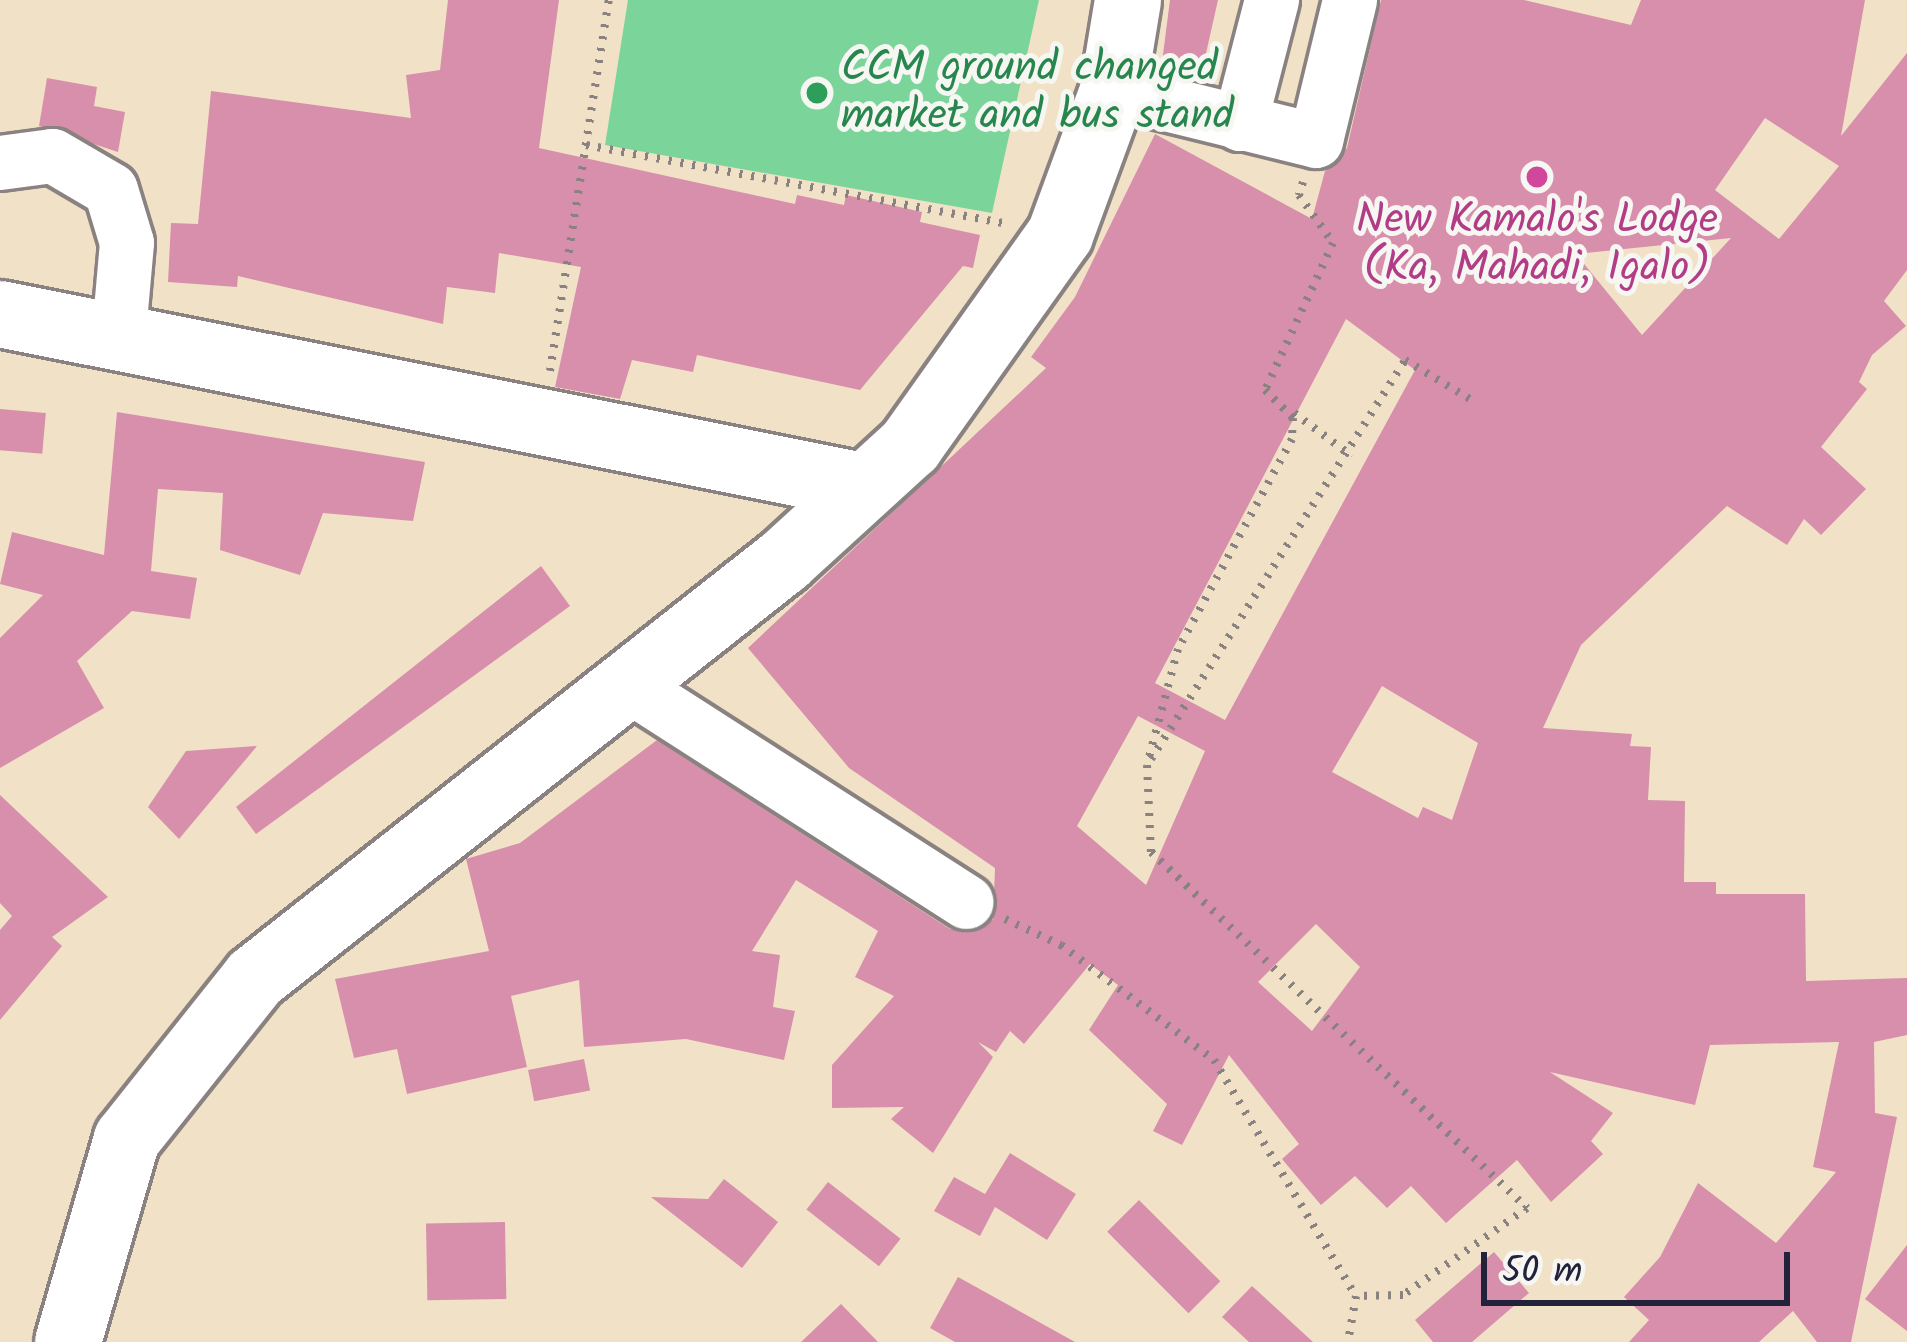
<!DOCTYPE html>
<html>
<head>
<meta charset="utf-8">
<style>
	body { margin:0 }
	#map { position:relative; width:1907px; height:1342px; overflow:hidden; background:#f1e2c7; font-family:Kalam,sans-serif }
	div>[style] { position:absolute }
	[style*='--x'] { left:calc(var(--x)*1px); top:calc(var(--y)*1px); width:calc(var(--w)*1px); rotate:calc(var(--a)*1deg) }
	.green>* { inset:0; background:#7bd59b }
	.building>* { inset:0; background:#d88fac; transform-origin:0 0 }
	.path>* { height:8px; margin-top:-4px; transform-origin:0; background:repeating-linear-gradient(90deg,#8a8281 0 3px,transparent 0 12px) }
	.roads { filter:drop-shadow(3px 0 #8a8281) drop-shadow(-3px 0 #8a8281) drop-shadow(0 3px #8a8281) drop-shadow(0 -3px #8a8281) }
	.minor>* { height:54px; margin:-27px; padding:0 27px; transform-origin:27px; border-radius:27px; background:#fff }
	.major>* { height:66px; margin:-33px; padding:0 33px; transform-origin:33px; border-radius:33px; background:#fff }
	.highway>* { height:66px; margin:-33px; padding:0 33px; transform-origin:33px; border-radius:33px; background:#fff }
	.dots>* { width:33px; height:33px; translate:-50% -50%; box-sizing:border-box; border:6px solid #f6f6f2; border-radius:50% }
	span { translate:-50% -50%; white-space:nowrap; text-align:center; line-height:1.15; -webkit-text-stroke:10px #f6f6f2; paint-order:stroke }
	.leisure-label { font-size:42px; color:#27864d }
	.left { translate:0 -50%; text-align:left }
	.hotel-label { font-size:42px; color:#b23c85 }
	.scale { position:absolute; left:1481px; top:1252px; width:309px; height:54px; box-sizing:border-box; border:6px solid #22223b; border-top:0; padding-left:15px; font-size:36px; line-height:42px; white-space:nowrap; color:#22223b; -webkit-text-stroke:9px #f6f6f2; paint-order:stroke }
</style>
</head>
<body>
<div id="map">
	<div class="green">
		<i style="clip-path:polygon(628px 0,1039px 0,992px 213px,605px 145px)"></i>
	</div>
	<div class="building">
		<i style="clip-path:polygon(448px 0,559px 0,539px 148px,795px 204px,797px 195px,844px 205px,846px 195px,922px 212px,920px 222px,980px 235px,973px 268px,963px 266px,860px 390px,697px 355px,693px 372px,632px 360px,620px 399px,555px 387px,581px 267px,499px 253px,495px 293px,447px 287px,443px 324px,238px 276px,237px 287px,168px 282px,171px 223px,198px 224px,211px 91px,411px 118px,406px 75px,440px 70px)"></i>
		<i style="clip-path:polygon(1170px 0,1218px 0,1200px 80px,1161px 70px)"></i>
		<i style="clip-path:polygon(evenodd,1381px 0,1524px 0,1631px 25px,1641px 0,1865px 0,1841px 136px,1907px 53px,1907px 270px,1884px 301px,1906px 326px,1872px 355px,1859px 382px,1867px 389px,1821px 447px,1866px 489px,1821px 535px,1804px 519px,1787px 545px,1727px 506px,1581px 645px,1543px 728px,1632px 734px,1630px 746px,1651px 747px,1648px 800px,1685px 801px,1684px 882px,1716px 882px,1716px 894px,1805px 894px,1806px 981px,1907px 978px,1907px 1035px,1874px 1042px,1875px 1113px,1897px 1117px,1851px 1342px,1817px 1342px,1793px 1311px,1759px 1342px,1629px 1342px,1649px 1320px,1624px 1297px,1660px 1257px,1698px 1183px,1776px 1243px,1836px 1172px,1813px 1167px,1839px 1042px,1710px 1045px,1695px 1105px,1550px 1072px,1613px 1113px,1591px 1141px,1603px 1154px,1551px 1202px,1517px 1160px,1446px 1223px,1411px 1186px,1387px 1208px,1355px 1176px,1321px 1205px,1282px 1159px,1299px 1144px,1229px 1055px,1182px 1145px,1153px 1131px,1167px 1104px,1089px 1030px,1118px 985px,1090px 964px,1024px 1044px,1010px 1031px,996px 1052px,978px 1042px,993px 1057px,933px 1153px,891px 1119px,904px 1107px,832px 1108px,832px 1065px,894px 996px,855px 977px,878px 931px,796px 880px,752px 951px,780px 955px,773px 1007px,795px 1011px,784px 1060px,686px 1039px,584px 1047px,579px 980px,511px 996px,527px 1067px,407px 1094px,397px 1049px,354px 1058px,335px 979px,489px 951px,466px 859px,520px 843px,657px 740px,950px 929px,993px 920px,995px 868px,849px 768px,748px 648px,1046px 368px,1031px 357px,1075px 297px,1155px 134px,1312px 219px,1325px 171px,1347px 148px,1381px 0,1765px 118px,1839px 166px,1779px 239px,1715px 190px,1765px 118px,1381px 0,1731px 238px,1642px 335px,1576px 254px,1731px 238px,1381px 0,1346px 319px,1415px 370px,1225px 720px,1155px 683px,1346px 319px,1381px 0,1382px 686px,1478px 743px,1452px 820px,1423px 807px,1418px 818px,1332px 772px,1382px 686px,1381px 0,1138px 716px,1205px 751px,1146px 885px,1077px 826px,1138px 716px,1381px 0,1316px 924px,1360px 967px,1312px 1031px,1258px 982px,1316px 924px)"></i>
		<i style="clip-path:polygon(47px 78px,97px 87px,94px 106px,125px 112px,118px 152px,39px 126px)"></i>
		<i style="left:0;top:409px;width:46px;height:41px;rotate:5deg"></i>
		<i style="clip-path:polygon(117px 412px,425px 462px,413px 521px,323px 513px,300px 575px,220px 550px,223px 493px,158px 489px,151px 571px,197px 578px,190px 619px,132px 611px,77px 661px,104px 708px,0 768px,0 638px,43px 595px,0 584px,12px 532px,104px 555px)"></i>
		<i style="clip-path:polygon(541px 566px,570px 606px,256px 834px,236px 807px)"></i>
		<i style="clip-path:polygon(257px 746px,179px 839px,148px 807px,186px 751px)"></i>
		<i style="clip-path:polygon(0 795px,108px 897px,52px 937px,62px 946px,0 1020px,0 930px,12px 916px,0 903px)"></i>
		<i style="left:584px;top:1059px;width:32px;height:57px;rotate:79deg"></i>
		<i style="clip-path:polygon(1010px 1153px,1076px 1194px,1047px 1240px,995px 1207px,980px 1236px,934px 1211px,954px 1177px,985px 1194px)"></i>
		<i style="clip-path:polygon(724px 1179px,778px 1222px,742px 1268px,651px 1197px,708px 1199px)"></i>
		<i style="left:828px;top:1182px;width:92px;height:35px;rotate:38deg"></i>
		<i style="left:1139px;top:1200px;width:115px;height:45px;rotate:45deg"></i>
		<i style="left:505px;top:1222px;width:77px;height:79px;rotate:89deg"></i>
		<i style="clip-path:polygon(1907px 1245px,1907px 1331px,1865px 1299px)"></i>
		<i style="clip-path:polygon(1494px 1252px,1529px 1293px,1472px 1342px,1433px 1342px,1415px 1320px)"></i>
		<i style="clip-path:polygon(958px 1277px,1075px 1342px,955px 1342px,930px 1328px)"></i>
		<i style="clip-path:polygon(1252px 1286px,1313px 1342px,1249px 1342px,1222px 1317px)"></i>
		<i style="clip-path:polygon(841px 1304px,878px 1342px,801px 1342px)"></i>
	</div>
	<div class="path">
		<i style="--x:586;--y:145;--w:424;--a:10.6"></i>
		<i style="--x:1303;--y:182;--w:14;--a:107"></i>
		<i style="--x:1299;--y:195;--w:59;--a:54.7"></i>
		<i style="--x:1333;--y:243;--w:162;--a:114.8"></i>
		<i style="--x:1265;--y:390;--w:40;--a:45"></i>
		<i style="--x:1293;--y:418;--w:21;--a:93"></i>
		<i style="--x:1292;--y:439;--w:239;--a:118.5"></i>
		<i style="--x:1178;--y:649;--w:120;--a:105"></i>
		<i style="--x:1147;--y:765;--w:87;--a:87.4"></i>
		<i style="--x:1151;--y:852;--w:518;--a:43.43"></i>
		<i style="--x:1527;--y:1208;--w:151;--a:144.9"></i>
		<i style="--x:1403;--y:1295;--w:47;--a:178.8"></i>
		<i style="--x:550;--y:371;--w:376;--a:-81"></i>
		<i style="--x:1294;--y:413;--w:72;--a:36.6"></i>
		<i style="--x:1151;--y:759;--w:473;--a:-57.5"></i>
		<i style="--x:1405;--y:360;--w:76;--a:31"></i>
		<i style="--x:1005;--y:919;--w:62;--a:24.9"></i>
		<i style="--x:1061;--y:945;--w:191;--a:36.9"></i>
		<i style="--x:1214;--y:1060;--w:275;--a:59"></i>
		<i style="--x:1356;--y:1296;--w:47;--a:99.9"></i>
	</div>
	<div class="roads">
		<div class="minor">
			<i style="--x:1113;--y:91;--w:209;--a:13.8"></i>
			<i style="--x:1316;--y:141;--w:145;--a:-76.4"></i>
			<i style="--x:1240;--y:124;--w:128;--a:-75.5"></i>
			<i style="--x:0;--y:163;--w:53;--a:-7.5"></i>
			<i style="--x:53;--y:156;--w:67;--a:30.4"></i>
			<i style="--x:111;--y:190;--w:55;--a:73.2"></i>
			<i style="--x:127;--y:243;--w:90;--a:95.1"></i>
			<i style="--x:630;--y:686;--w:400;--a:32.7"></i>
		</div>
		<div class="major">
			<i style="--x:0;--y:314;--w:879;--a:11.28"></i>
		</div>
		<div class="highway">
			<i style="--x:68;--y:1342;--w:211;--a:-73.8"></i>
			<i style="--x:127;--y:1139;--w:206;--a:-51.5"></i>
			<i style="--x:255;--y:978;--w:674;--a:-38.25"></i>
			<i style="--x:784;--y:561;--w:171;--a:-42.4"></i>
			<i style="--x:910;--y:446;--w:259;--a:-54.6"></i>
			<i style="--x:1060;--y:235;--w:153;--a:-69.8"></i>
			<i style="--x:1113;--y:91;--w:92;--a:-80.6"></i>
		</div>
	</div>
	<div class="dots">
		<i style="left:817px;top:93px;background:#2e9e5b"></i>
		<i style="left:1537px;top:177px;background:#d1479c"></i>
	</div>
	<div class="leisure-label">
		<span class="left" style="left:841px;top:93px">CCM ground changed<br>market and bus stand</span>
	</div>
	<div class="hotel-label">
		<span style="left:1537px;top:245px">New Kamalo's Lodge<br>(Ka, Mahadi, Igalo)</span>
	</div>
	<div class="scale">50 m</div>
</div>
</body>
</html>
